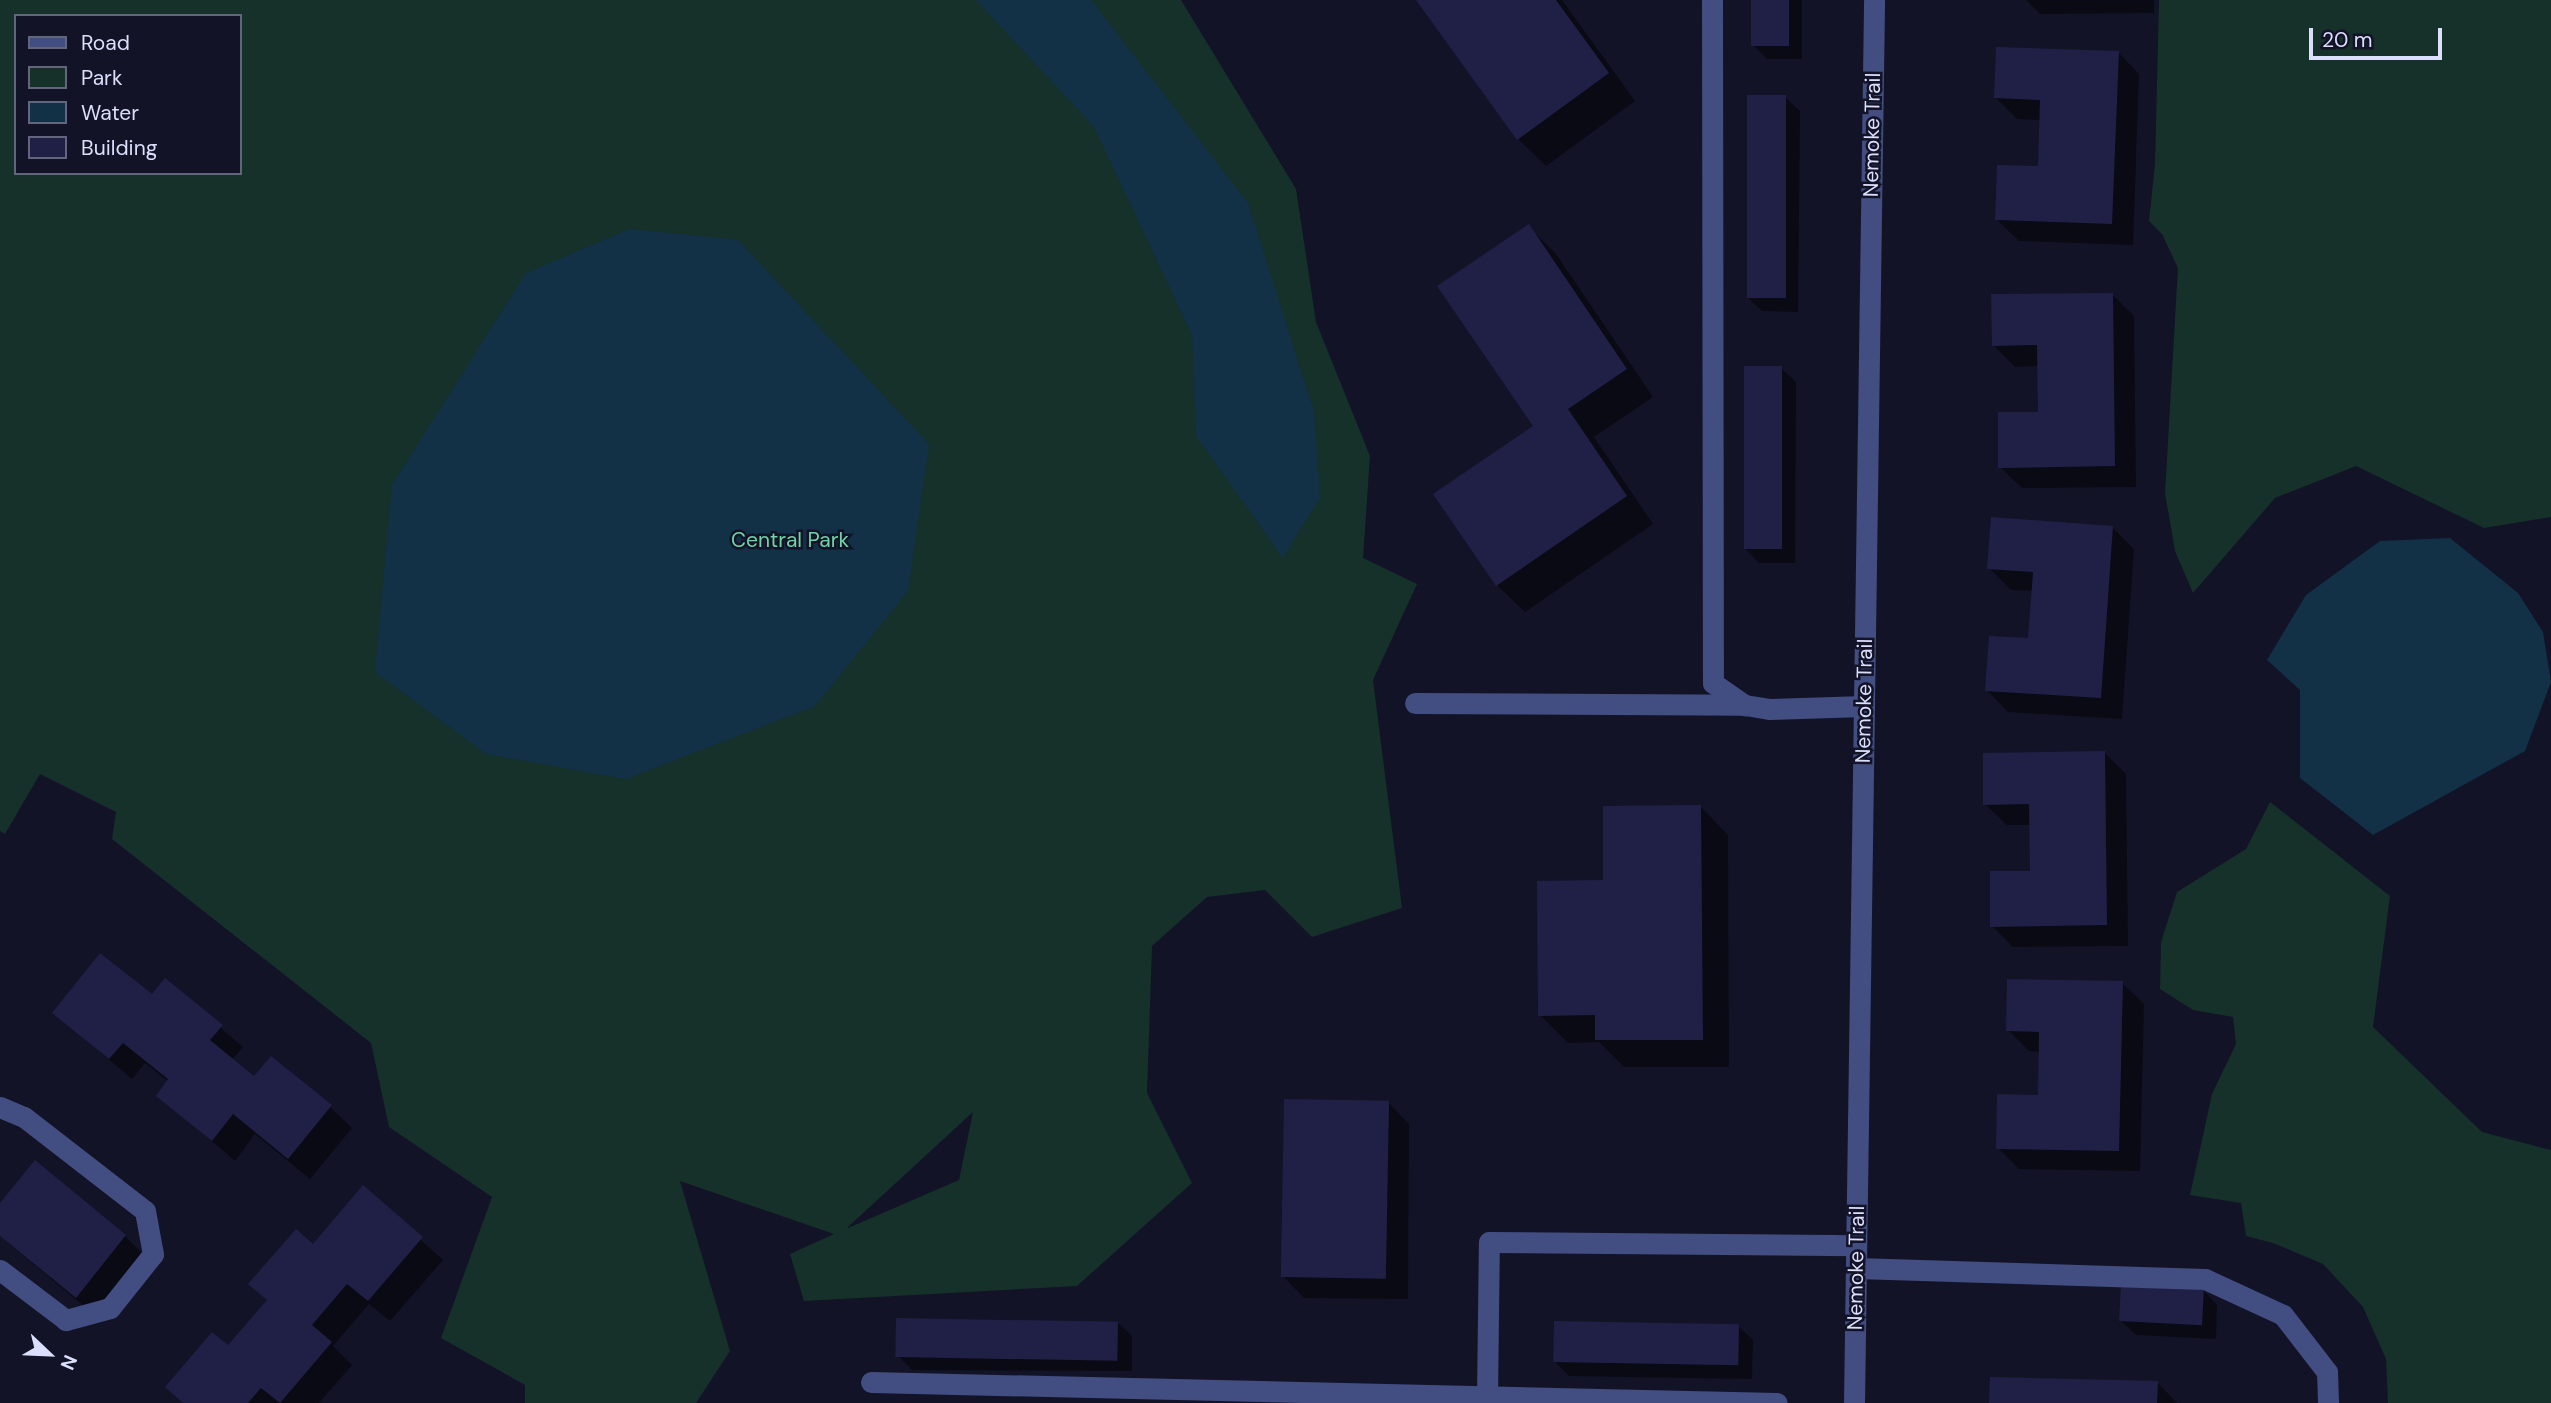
<!DOCTYPE html>
<html>
<head>
<meta charset="utf-8">
<style>
	body { margin:0 }
	#map { position:relative; width:2551px; height:1403px; overflow:hidden; background:#121327; font-family:"DM Sans",sans-serif }
	div>[style] { position:absolute }
	[style*='--x'] { left:calc(var(--x)*1px); top:calc(var(--y)*1px); width:calc(var(--w)*1px); rotate:calc(var(--a)*1deg) }
	.green>* { inset:0; background:#16302a }
	.water>* { inset:0; background:#123046 }
	.shadow>* { inset:0; background:#0007 }
	.building>* { inset:0; background:#202046; transform-origin:0 0 }
	.minor>* { height:21px; margin:-10.5px; padding:0 10.5px; transform-origin:10.5px; border-radius:10.5px; background:#424d81 }
	span { translate:-50% -50%; white-space:nowrap; text-align:center; line-height:1.15; -webkit-text-stroke:5px #121327; paint-order:stroke }
	.street-label { font-size:21px; color:#dbdffc }
	.park-label { font-size:21px; color:#6dd5a6 }
	.legend { position:absolute; left:14px; top:14px; width:228px; height:161px; box-sizing:border-box; background:#121327; border:2px solid #62657c; margin:0; padding:9px 12px; list-style:none; font-size:21px; color:#dbdffc }
	.legend li { display:flex; align-items:center; gap:14px; height:35px }
	.legend b { width:35px; border:2px solid #62657c }
	.north { position:absolute; left:14px; top:1319px; width:70px; height:70px; -webkit-text-stroke:5px #121327; paint-order:stroke; rotate:113deg; font-size:19px; font-weight:700; line-height:28px; text-align:center; color:#dbdffc }
	.north::after { content:''; display:block; margin:auto; width:24px; height:32px; background:#dbdffc; clip-path:polygon(50% 0,100% 100%,50% 72%,0 100%) }
	.scale { position:absolute; left:2309px; top:28px; width:133px; height:32px; box-sizing:border-box; border:4px solid #dbdffc; border-top:0; padding-left:9px; font-size:21px; line-height:24px; white-space:nowrap; color:#dbdffc; -webkit-text-stroke:5px #121327; paint-order:stroke }
</style>
</head>
<body>
<div id="map">
	<div class="green">
		<i style="clip-path:polygon(evenodd,0 0,1181px 0,1296px 189px,1316px 322px,1370px 456px,1363px 558px,1417px 584px,1373px 680px,1402px 908px,1312px 937px,1265px 890px,1207px 897px,1152px 946px,1147px 1093px,1192px 1183px,1077px 1286px,804px 1301px,790px 1254px,834px 1234px,680px 1181px,730px 1351px,696px 1403px,525px 1403px,525px 1385px,441px 1338px,492px 1197px,389px 1127px,371px 1043px,112px 839px,116px 812px,40px 774px,5px 834px,0 831px,0 0,16px 16px,240px 16px,240px 173px,16px 173px,16px 16px,0 0,973px 1112px,959px 1180px,848px 1228px,848px 1227px,973px 1112px)"></i>
		<i style="clip-path:polygon(2159px 0,2551px 0,2551px 517px,2484px 528px,2356px 466px,2275px 498px,2193px 593px,2175px 551px,2165px 493px,2178px 268px,2162px 234px,2149px 221px,2155px 164px)"></i>
		<i style="clip-path:polygon(2270px 802px,2390px 896px,2373px 1027px,2482px 1132px,2551px 1150px,2551px 1403px,2388px 1403px,2386px 1359px,2363px 1307px,2323px 1264px,2273px 1243px,2246px 1236px,2241px 1203px,2190px 1195px,2212px 1094px,2236px 1044px,2233px 1017px,2193px 1010px,2160px 989px,2161px 942px,2177px 892px,2246px 849px)"></i>
	</div>
	<div class="water">
		<i style="clip-path:polygon(976px 0,1091px 0,1248px 203px,1314px 412px,1320px 497px,1283px 558px,1196px 436px,1192px 335px,1094px 127px)"></i>
		<i style="clip-path:polygon(630px 229px,738px 240px,929px 444px,908px 591px,815px 706px,626px 779px,486px 754px,375px 672px,392px 485px,526px 273px)"></i>
		<i style="clip-path:polygon(2450px 538px,2518px 593px,2543px 632px,2551px 682px,2525px 751px,2373px 835px,2300px 778px,2300px 690px,2267px 660px,2306px 595px,2380px 541px)"></i>
	</div>
	<div class="shadow">
		<i style="clip-path:polygon(1419px 0,1562px 0,1635px 101px,1546px 166px,1518px 139px)"></i>
		<i style="clip-path:polygon(1753px 0,1802px 0,1802px 59px,1767px 59px,1753px 45px)"></i>
		<i style="clip-path:polygon(2026px 0,2154px 0,2154px 13px,2040px 14px)"></i>
		<i style="clip-path:polygon(2118px 52px,2139px 74px,2133px 245px,2019px 241px,1997px 220px,2039px 168px,2041px 120px,2017px 119px,1996px 98px)"></i>
		<i style="clip-path:polygon(1785px 97px,1800px 111px,1798px 312px,1762px 311px,1747px 297px)"></i>
		<i style="clip-path:polygon(1528px 226px,1556px 254px,1653px 397px,1594px 437px,1653px 524px,1525px 612px,1497px 585px,1535px 426px)"></i>
		<i style="clip-path:polygon(2113px 295px,2134px 316px,2136px 487px,2022px 488px,2000px 467px,2040px 414px,2039px 366px,2015px 367px,1993px 345px)"></i>
		<i style="clip-path:polygon(1781px 368px,1796px 382px,1795px 563px,1759px 563px,1745px 548px)"></i>
		<i style="clip-path:polygon(2112px 527px,2134px 549px,2122px 719px,2008px 712px,1987px 690px,2030px 640px,2034px 591px,2011px 590px,1989px 568px)"></i>
		<i style="clip-path:polygon(2105px 753px,2126px 774px,2128px 946px,2013px 947px,1992px 926px,2032px 873px,2031px 825px,2007px 825px,1985px 804px)"></i>
		<i style="clip-path:polygon(1701px 807px,1728px 835px,1729px 1067px,1624px 1067px,1599px 1042px,1568px 1043px,1540px 1015px,1605px 882px)"></i>
		<i style="clip-path:polygon(166px 981px,243px 1047px,232px 1060px,255px 1079px,330px 1107px,352px 1128px,310px 1179px,255px 1134px,235px 1161px,158px 1095px,169px 1082px,145px 1063px,132px 1079px,54px 1013px,152px 997px)"></i>
		<i style="clip-path:polygon(2122px 983px,2144px 1004px,2140px 1171px,2019px 1169px,1998px 1148px,2040px 1097px,2040px 1052px,2029px 1051px,2008px 1030px)"></i>
		<i style="clip-path:polygon(1388px 1102px,1409px 1124px,1408px 1299px,1304px 1298px,1283px 1276px)"></i>
		<i style="clip-path:polygon(363px 1188px,443px 1260px,390px 1321px,369px 1304px,333px 1346px,352px 1365px,319px 1403px,183px 1403px,167px 1387px,228px 1347px,268px 1301px,251px 1284px,313px 1246px)"></i>
		<i style="clip-path:polygon(0 1206px,125px 1236px,146px 1257px,98px 1318px,0 1236px)"></i>
		<i style="clip-path:polygon(2203px 1290px,2217px 1305px,2216px 1339px,2136px 1335px,2121px 1321px)"></i>
		<i style="clip-path:polygon(1117px 1322px,1132px 1336px,1132px 1371px,912px 1370px,898px 1356px)"></i>
		<i style="clip-path:polygon(1738px 1326px,1753px 1340px,1752px 1379px,1569px 1376px,1555px 1362px)"></i>
		<i style="clip-path:polygon(2157px 1382px,2177px 1403px,1991px 1403px)"></i>
	</div>
	<div class="building">
		<i style="clip-path:polygon(1416px 0,1556px 0,1609px 73px,1517px 140px)"></i>
		<i style="left:1751px;top:0;width:38px;height:46px"></i>
		<i style="clip-path:polygon(1996px 47px,2119px 51px,2112px 224px,1995px 220px,1997px 165px,2038px 166px,2040px 100px,1994px 98px)"></i>
		<i style="left:1747px;top:95px;width:39px;height:203px"></i>
		<i style="clip-path:polygon(1529px 224px,1627px 369px,1568px 409px,1627px 496px,1496px 586px,1433px 494px,1533px 426px,1437px 286px)"></i>
		<i style="clip-path:polygon(2113px 293px,2115px 466px,1998px 468px,1998px 412px,2038px 412px,2037px 345px,1992px 346px,1991px 294px)"></i>
		<i style="left:1744px;top:366px;width:38px;height:183px"></i>
		<i style="clip-path:polygon(1991px 517px,2113px 526px,2101px 698px,1985px 691px,1989px 636px,2028px 638px,2033px 572px,1987px 569px)"></i>
		<i style="clip-path:polygon(2105px 751px,2107px 925px,1990px 927px,1990px 871px,2030px 871px,2029px 804px,1983px 805px,1983px 753px)"></i>
		<i style="clip-path:polygon(1701px 805px,1703px 1040px,1595px 1040px,1595px 1015px,1538px 1016px,1537px 881px,1603px 880px,1603px 806px)"></i>
		<i style="clip-path:polygon(100px 953px,152px 994px,165px 978px,223px 1025px,210px 1040px,254px 1076px,271px 1056px,332px 1105px,288px 1159px,233px 1114px,212px 1141px,156px 1096px,168px 1079px,123px 1043px,109px 1059px,52px 1013px)"></i>
		<i style="clip-path:polygon(2007px 979px,2123px 981px,2119px 1151px,1996px 1149px,1997px 1094px,2038px 1095px,2039px 1032px,2006px 1031px)"></i>
		<i style="left:1284px;top:1099px;width:105px;height:178px;rotate:1deg"></i>
		<i style="clip-path:polygon(35px 1160px,126px 1235px,76px 1298px,0 1236px,0 1203px)"></i>
		<i style="clip-path:polygon(363px 1185px,423px 1237px,368px 1301px,347px 1284px,312px 1325px,332px 1342px,280px 1403px,261px 1388px,248px 1403px,183px 1403px,165px 1387px,212px 1332px,228px 1345px,267px 1300px,248px 1284px,296px 1229px,313px 1244px)"></i>
		<i style="left:2121px;top:1285px;width:83px;height:36px;rotate:3deg"></i>
		<i style="left:896px;top:1318px;width:222px;height:39px;rotate:1deg"></i>
		<i style="left:1554px;top:1321px;width:185px;height:41px;rotate:1deg"></i>
		<i style="clip-path:polygon(1990px 1377px,2158px 1381px,2157px 1403px,1989px 1403px)"></i>
	</div>
	<div class="minor">
		<i style="--x:1712;--y:0;--w:683;--a:89.92"></i>
		<i style="--x:1713;--y:683;--w:39;--a:35"></i>
		<i style="--x:1745;--y:705;--w:24;--a:9"></i>
		<i style="--x:1769;--y:709;--w:95;--a:-1.8"></i>
		<i style="--x:1415;--y:703;--w:328;--a:0.3"></i>
		<i style="--x:0;--y:1107;--w:26;--a:23"></i>
		<i style="--x:24;--y:1117;--w:153;--a:37.8"></i>
		<i style="--x:145;--y:1211;--w:44;--a:79.5"></i>
		<i style="--x:153;--y:1254;--w:69;--a:128.5"></i>
		<i style="--x:110;--y:1308;--w:46;--a:164.7"></i>
		<i style="--x:66;--y:1320;--w:83;--a:-142.9"></i>
		<i style="--x:1856;--y:1268;--w:349;--a:1.8"></i>
		<i style="--x:2205;--y:1279;--w:86;--a:24.8"></i>
		<i style="--x:2283;--y:1315;--w:72;--a:52.3"></i>
		<i style="--x:2327;--y:1372;--w:31;--a:88"></i>
		<i style="--x:871;--y:1382;--w:906;--a:1.33"></i>
		<i style="--x:1487;--y:1397;--w:155;--a:-89.3"></i>
		<i style="--x:1489;--y:1242;--w:367;--a:0.5"></i>
		<i style="--x:1854;--y:1403;--w:1403;--a:-89.18"></i>
	</div>
	<div class="street-label">
		<span style="left:1872px;top:135px;rotate:-89deg">Nemoke Trail</span>
		<span style="left:1864px;top:701px;rotate:-89deg">Nemoke Trail</span>
		<span style="left:1856px;top:1268px;rotate:-89deg">Nemoke Trail</span>
	</div>
	<div class="park-label">
		<span style="left:790px;top:540px">Central Park</span>
	</div>
	<ul class="legend">
	<li><b style="height:9px;background:#424d81"></b>Road</li>
	<li><b style="height:19px;background:#16302a"></b>Park</li>
	<li><b style="height:19px;background:#123046"></b>Water</li>
	<li><b style="height:19px;background:#202046"></b>Building</li>
	</ul>
	<div class="north">N</div>
	<div class="scale">20 m</div>
</div>
</body>
</html>
